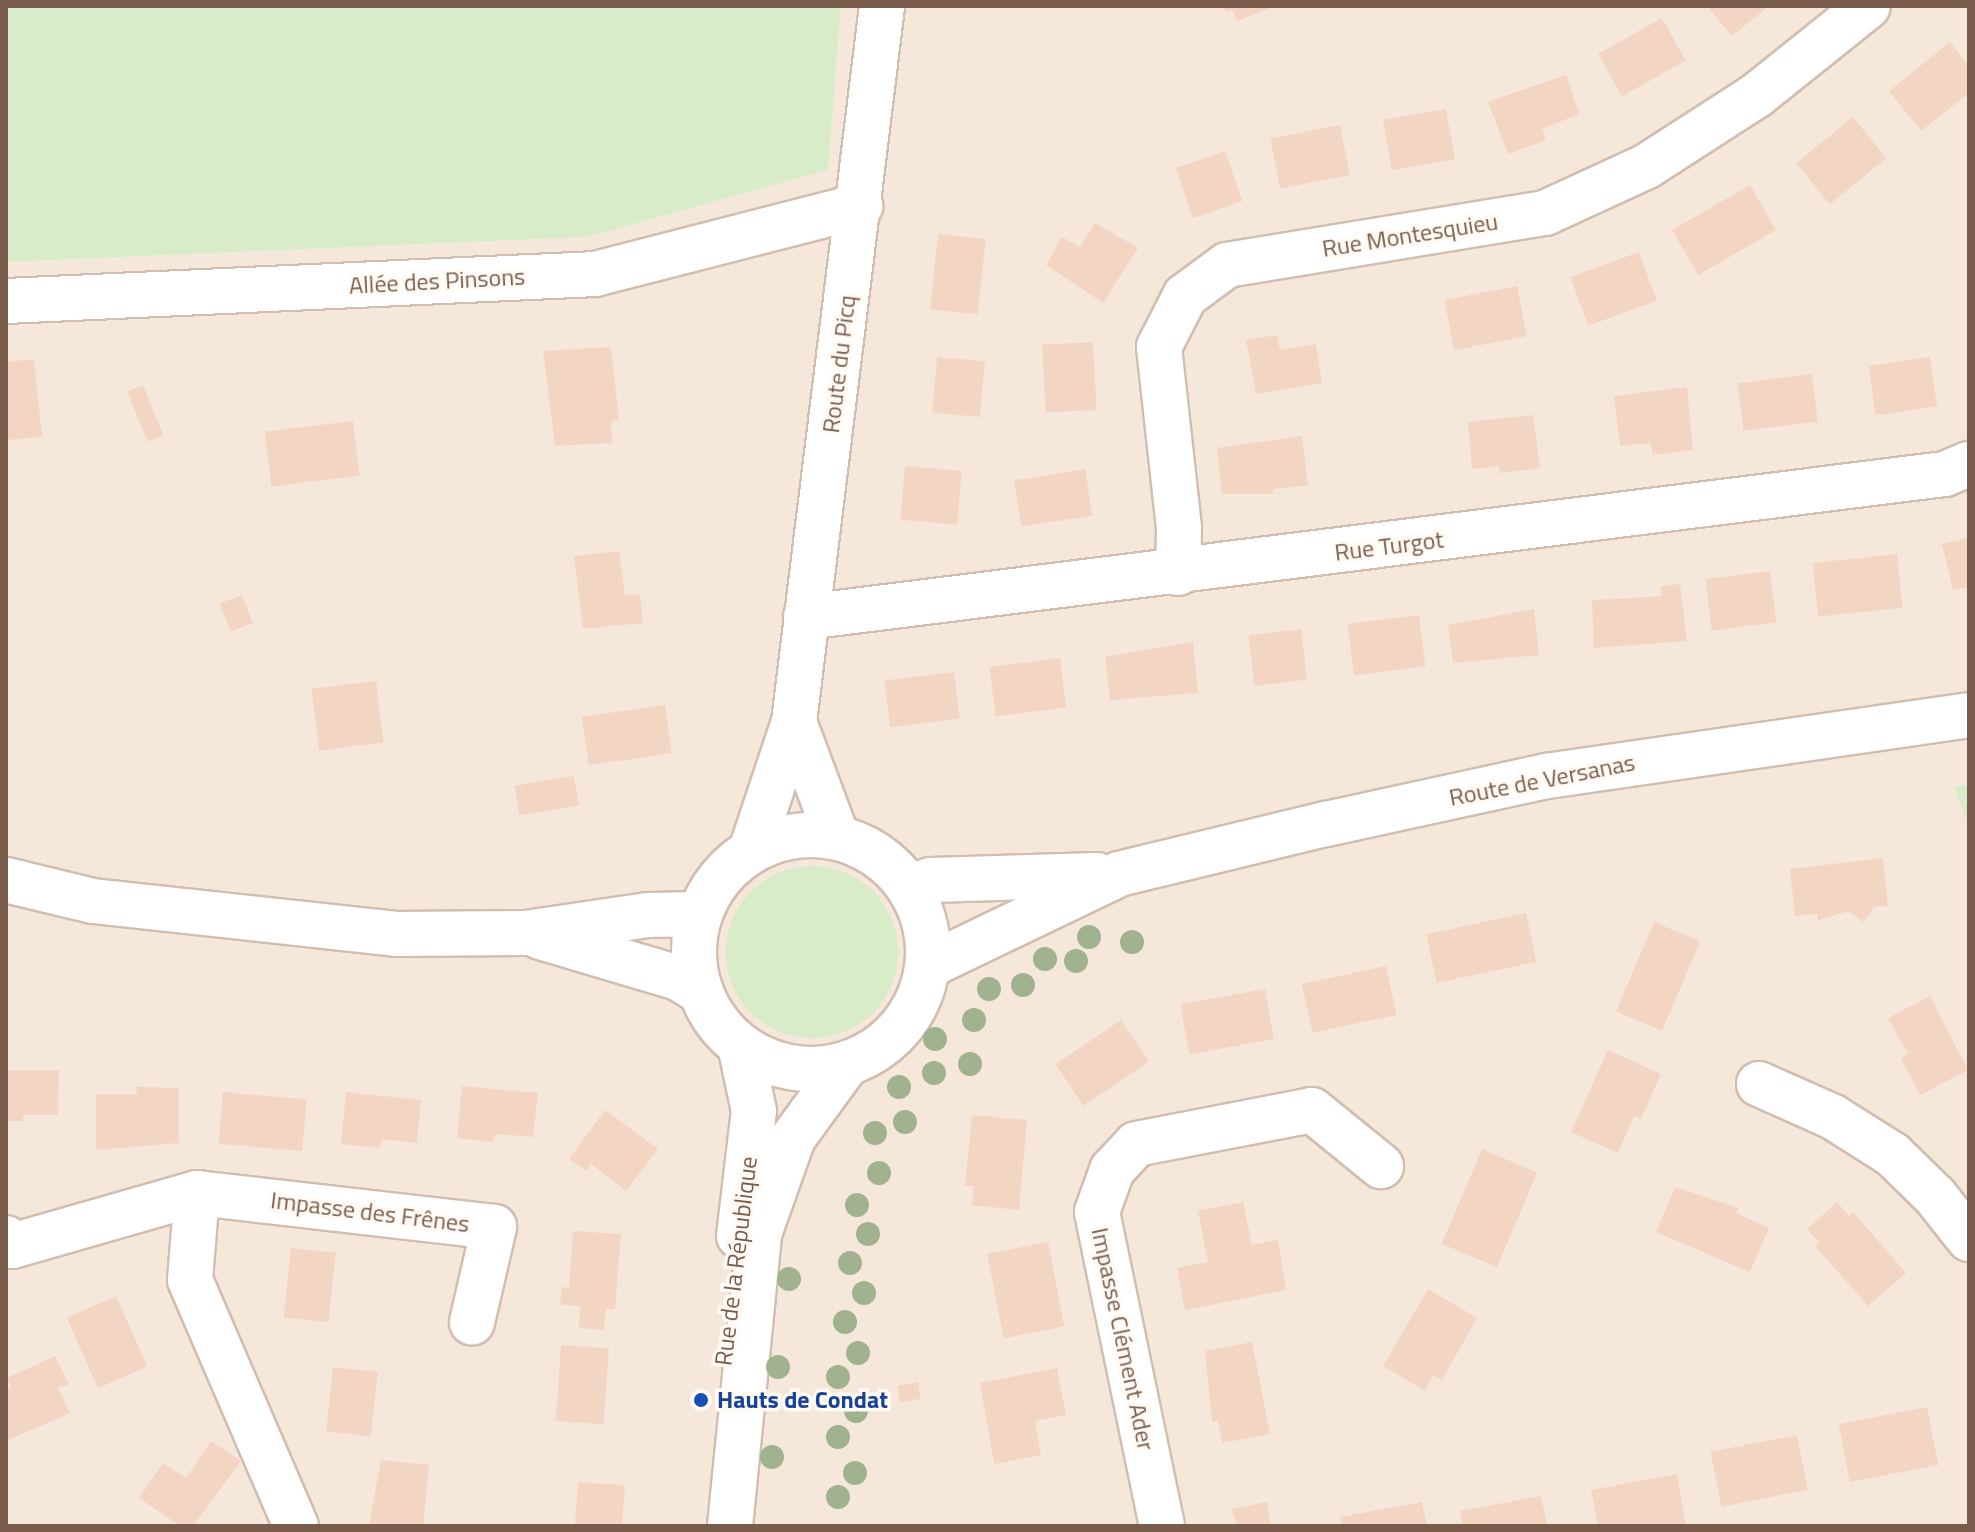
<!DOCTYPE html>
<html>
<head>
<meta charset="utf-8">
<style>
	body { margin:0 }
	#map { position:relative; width:1975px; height:1532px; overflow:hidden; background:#fdf6ec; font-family:"Titillium Web",sans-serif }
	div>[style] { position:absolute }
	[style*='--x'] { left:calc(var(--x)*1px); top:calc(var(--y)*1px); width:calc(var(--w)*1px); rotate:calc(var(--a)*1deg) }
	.residential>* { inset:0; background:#f5e8da }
	.green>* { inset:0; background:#d8ecc9 }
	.round { border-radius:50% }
	.building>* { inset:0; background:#f3d5c3; transform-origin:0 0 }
	.roads { filter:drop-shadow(2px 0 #d1beb0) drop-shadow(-2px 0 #d1beb0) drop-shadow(0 2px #d1beb0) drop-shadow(0 -2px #d1beb0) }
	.minor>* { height:44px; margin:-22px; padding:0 22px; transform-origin:22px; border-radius:22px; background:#fff }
	.tertiary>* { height:44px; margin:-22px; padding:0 22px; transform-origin:22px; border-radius:22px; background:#fff }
	.secondary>* { height:44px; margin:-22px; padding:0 22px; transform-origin:22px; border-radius:22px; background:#fff }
	.secondary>.ring { margin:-22px; padding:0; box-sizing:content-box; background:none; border:44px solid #fff; border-radius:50% }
	.trees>* { width:24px; height:24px; margin:-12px; border-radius:50%; background:#a0b28e }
	.dots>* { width:22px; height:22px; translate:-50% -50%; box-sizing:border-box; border:4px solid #fffaf3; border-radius:50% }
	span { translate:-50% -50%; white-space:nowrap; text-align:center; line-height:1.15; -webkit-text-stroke:7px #fffaf3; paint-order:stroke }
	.street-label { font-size:24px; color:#7a5c4d }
	.transit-label { font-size:24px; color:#164399; font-weight:700 }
	.left { translate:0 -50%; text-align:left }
	.frame { position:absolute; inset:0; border:8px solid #7a5c4d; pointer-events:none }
</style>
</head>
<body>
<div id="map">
	<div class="residential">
		<i style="clip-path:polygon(841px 6px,1969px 6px,1969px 1526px,6px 1526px,6px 262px,587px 237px,828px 170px)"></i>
	</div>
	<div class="green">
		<i style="clip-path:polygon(6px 6px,841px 6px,828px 170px,587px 237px,6px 262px)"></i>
		<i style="clip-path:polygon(1969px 785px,1969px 825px,1954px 787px)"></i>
		<i class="round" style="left:726px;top:866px;width:172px;height:172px"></i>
	</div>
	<div class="building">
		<i style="clip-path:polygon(1223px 6px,1275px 6px,1237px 21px,1232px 10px,1226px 12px)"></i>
		<i style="clip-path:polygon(1707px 6px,1769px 6px,1732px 36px)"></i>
		<i style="left:1662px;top:18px;width:49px;height:73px;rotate:61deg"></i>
		<i style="clip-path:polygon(1950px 42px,1969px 67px,1969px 93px,1921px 131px,1889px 91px)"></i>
		<i style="clip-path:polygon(1566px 75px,1579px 114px,1542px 129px,1546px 140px,1508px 154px,1488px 102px)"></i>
		<i style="left:1446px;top:109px;width:51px;height:64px;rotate:80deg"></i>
		<i style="left:1853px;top:117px;width:53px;height:73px;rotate:51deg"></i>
		<i style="left:1340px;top:125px;width:51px;height:71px;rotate:79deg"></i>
		<i style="left:1225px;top:151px;width:53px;height:52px;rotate:71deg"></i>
		<i style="left:1750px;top:185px;width:52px;height:90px;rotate:60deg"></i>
		<i style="clip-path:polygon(1095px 223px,1138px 248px,1103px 303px,1046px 265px,1062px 237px,1080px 247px)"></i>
		<i style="left:938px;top:234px;width:48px;height:76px;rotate:6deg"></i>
		<i style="left:1639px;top:252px;width:52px;height:73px;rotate:70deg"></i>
		<i style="left:1517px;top:286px;width:51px;height:74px;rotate:79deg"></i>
		<i style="clip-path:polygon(1277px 335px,1280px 350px,1316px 344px,1322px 383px,1256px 394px,1246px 340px)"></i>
		<i style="left:1093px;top:342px;width:68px;height:51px;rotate:87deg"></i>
		<i style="clip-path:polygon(611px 347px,619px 420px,611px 421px,612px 443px,555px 446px,543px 351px)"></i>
		<i style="left:937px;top:357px;width:48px;height:56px;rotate:5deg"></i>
		<i style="left:1930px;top:357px;width:50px;height:62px;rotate:82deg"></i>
		<i style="clip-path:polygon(34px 359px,42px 437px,6px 440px,6px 362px)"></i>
		<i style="left:1812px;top:374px;width:48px;height:75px;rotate:83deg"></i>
		<i style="left:143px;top:385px;width:54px;height:17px;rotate:68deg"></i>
		<i style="clip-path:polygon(1687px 387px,1693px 450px,1653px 455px,1651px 443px,1620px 446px,1614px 396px)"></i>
		<i style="clip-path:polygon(1533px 415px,1540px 468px,1500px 473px,1499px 466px,1472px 469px,1468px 422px)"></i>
		<i style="left:353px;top:421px;width:55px;height:89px;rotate:83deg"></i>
		<i style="clip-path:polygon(1302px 436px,1308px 485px,1273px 489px,1273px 494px,1222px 494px,1217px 448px)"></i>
		<i style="left:905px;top:466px;width:57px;height:54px;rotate:5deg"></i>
		<i style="left:1085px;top:469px;width:47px;height:72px;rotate:81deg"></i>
		<i style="clip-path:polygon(1969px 538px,1969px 587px,1953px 590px,1942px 544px)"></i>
		<i style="clip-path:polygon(619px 551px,625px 595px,640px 594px,643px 623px,583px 629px,574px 556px)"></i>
		<i style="left:1897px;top:554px;width:54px;height:85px;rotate:84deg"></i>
		<i style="left:1770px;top:571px;width:52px;height:65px;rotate:83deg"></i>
		<i style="clip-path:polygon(1680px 584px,1687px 641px,1594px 648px,1592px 600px,1661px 596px,1661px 586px)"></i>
		<i style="left:242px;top:595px;width:30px;height:24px;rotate:69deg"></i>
		<i style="clip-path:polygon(1534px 609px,1539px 655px,1453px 663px,1448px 625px)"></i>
		<i style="left:1419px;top:615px;width:52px;height:72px;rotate:83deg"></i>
		<i style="left:1301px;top:629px;width:51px;height:53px;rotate:83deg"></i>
		<i style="clip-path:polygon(1193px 642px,1198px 693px,1110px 700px,1105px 657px)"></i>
		<i style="left:1060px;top:658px;width:50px;height:71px;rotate:83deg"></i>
		<i style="left:954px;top:672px;width:47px;height:70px;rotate:83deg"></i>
		<i style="left:376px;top:681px;width:62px;height:65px;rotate:83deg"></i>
		<i style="left:665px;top:705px;width:49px;height:84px;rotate:82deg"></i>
		<i style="left:574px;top:776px;width:30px;height:60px;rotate:81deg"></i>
		<i style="clip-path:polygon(1883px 858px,1888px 906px,1874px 907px,1863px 922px,1849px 911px,1818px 920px,1817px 914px,1795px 916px,1790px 869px)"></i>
		<i style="left:1526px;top:913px;width:50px;height:102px;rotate:78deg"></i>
		<i style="left:1654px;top:922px;width:50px;height:97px;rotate:23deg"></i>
		<i style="left:1386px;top:966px;width:50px;height:86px;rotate:78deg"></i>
		<i style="left:1265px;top:989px;width:51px;height:86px;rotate:80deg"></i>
		<i style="clip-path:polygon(1930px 996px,1968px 1070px,1920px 1095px,1901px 1058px,1908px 1054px,1888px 1018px)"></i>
		<i style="left:1121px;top:1020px;width:50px;height:79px;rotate:56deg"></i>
		<i style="clip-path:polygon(1608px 1050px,1661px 1074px,1641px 1119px,1634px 1116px,1618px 1153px,1571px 1132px)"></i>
		<i style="clip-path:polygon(6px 1070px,59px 1070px,58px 1115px,23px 1115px,23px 1121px,6px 1121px)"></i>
		<i style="clip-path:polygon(462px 1086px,538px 1093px,533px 1137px,495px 1134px,493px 1142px,457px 1138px)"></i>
		<i style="clip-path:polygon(136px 1087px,179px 1088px,179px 1143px,96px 1150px,96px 1094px,137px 1094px)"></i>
		<i style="left:223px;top:1092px;width:84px;height:52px;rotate:5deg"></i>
		<i style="clip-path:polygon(346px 1092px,421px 1100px,417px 1143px,381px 1139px,380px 1148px,341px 1144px)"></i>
		<i style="clip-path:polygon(605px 1110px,658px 1149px,626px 1191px,591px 1164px,586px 1171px,569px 1159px)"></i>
		<i style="clip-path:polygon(972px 1115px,1027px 1120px,1019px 1210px,972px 1205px,974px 1186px,965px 1186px)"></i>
		<i style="left:1482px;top:1149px;width:60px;height:103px;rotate:23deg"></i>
		<i style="clip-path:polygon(1675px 1187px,1739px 1208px,1736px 1213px,1769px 1228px,1750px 1272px,1656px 1232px)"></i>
		<i style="clip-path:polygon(1243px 1202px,1252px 1245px,1278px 1240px,1286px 1290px,1185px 1310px,1177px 1268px,1208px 1262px,1198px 1211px)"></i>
		<i style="clip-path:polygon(1837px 1202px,1849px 1216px,1853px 1212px,1906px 1273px,1868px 1306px,1815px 1246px,1819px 1243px,1807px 1229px)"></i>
		<i style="clip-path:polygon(573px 1231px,621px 1234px,615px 1309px,606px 1309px,604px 1330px,579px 1328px,580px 1307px,560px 1304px,562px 1287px,569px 1288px)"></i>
		<i style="left:1048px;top:1242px;width:86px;height:62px;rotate:79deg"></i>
		<i style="left:291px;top:1248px;width:45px;height:70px;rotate:6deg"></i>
		<i style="clip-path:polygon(1428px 1289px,1477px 1318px,1442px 1380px,1433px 1375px,1425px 1391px,1383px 1366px)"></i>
		<i style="left:116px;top:1296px;width:77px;height:54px;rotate:66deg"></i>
		<i style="clip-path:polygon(1252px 1342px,1270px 1434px,1222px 1443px,1218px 1421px,1212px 1422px,1205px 1351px)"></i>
		<i style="left:561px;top:1345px;width:48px;height:76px;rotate:4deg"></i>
		<i style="clip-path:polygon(55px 1356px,69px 1384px,58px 1388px,70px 1413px,6px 1441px,6px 1390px,11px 1388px,7px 1378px)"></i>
		<i style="left:333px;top:1367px;width:45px;height:65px;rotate:6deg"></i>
		<i style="clip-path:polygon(1057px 1368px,1066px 1415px,1035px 1421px,1041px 1455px,994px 1464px,980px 1383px)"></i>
		<i style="left:918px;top:1382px;width:17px;height:21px;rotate:80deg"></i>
		<i style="left:1927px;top:1407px;width:59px;height:90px;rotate:79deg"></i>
		<i style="left:1797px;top:1435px;width:56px;height:88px;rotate:79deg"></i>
		<i style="clip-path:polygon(211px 1441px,241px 1461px,193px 1526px,180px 1526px,139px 1498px,163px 1463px,186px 1478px)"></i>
		<i style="clip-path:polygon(381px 1460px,429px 1465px,423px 1526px,369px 1526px)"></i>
		<i style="clip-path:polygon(1677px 1474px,1686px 1526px,1598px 1526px,1591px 1490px)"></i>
		<i style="left:578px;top:1482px;width:47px;height:44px;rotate:4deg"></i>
		<i style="clip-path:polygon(1541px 1496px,1547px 1526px,1463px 1526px,1460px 1511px)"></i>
		<i style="clip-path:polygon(1267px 1502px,1271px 1526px,1237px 1526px,1232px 1509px)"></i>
		<i style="clip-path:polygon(1422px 1502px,1427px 1526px,1342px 1526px,1340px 1517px)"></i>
	</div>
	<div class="roads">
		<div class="minor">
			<i style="--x:6;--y:301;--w:590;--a:-2.62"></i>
			<i style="--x:595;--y:274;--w:274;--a:-14.4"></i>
			<i style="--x:1178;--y:573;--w:45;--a:-88.7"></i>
			<i style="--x:1179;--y:528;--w:182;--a:-96.3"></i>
			<i style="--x:1159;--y:347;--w:57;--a:-63"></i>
			<i style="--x:1185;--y:296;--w:52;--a:-36.4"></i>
			<i style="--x:1227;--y:265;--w:322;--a:-9.3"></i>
			<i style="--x:1545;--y:213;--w:112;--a:-24.7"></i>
			<i style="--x:1647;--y:166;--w:131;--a:-32.8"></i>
			<i style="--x:1757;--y:95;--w:142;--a:-38.7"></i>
			<i style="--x:806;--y:617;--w:1148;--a:-7.16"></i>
			<i style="--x:1945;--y:474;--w:26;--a:-23"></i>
			<i style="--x:1759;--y:1084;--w:81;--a:24"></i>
			<i style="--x:1833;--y:1117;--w:71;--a:32.3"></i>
			<i style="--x:1893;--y:1155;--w:59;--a:44.3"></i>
			<i style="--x:1935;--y:1196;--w:55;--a:51.7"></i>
			<i style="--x:197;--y:1193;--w:87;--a:94.6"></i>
			<i style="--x:190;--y:1280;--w:268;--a:66.7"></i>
			<i style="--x:6;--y:1238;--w:10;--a:53"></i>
			<i style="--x:12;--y:1246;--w:192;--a:-16"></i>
			<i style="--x:197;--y:1193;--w:299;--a:6.5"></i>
			<i style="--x:494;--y:1227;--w:98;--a:103"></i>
			<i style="--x:1162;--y:1526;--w:321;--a:-101.7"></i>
			<i style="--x:1097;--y:1212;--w:45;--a:-70.3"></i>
			<i style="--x:1112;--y:1170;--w:35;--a:-47"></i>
			<i style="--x:1136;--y:1144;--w:179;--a:-10.9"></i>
			<i style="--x:1312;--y:1110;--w:89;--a:39.1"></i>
		</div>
		<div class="tertiary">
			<i style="--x:794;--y:722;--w:123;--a:69.5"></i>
			<i style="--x:751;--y:851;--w:136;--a:-71.6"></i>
			<i style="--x:794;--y:722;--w:721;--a:-82.99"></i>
		</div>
		<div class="secondary">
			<i class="ring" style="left:694px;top:835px;width:190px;height:190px"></i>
			<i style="--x:6;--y:880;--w:89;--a:13.6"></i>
			<i style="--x:93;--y:901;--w:305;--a:6.2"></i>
			<i style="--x:396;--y:934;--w:130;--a:-0.4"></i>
			<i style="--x:526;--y:933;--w:123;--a:-8.4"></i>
			<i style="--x:648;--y:915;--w:51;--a:-1.1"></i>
			<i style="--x:909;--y:887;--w:23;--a:-18"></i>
			<i style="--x:931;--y:880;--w:166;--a:-1.7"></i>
			<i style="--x:540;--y:937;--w:144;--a:16.5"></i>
			<i style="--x:678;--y:978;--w:27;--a:31"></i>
			<i style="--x:928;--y:966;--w:212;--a:-25.7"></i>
			<i style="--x:1119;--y:874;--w:213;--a:-13.6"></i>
			<i style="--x:1326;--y:824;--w:226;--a:-12.3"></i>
			<i style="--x:1547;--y:776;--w:426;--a:-8.2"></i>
			<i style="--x:739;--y:1236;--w:126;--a:-83.2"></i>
			<i style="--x:754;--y:1111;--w:67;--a:-102"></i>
			<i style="--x:730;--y:1526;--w:293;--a:-84.3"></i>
			<i style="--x:759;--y:1234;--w:102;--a:-70.5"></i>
			<i style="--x:793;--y:1138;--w:92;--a:-53.9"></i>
		</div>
	</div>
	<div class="trees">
		<i style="left:1089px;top:937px"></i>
		<i style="left:1132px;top:942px"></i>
		<i style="left:1045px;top:959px"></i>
		<i style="left:1076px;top:961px"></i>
		<i style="left:1023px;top:985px"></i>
		<i style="left:989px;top:989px"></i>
		<i style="left:974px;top:1020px"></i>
		<i style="left:935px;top:1039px"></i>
		<i style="left:970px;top:1064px"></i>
		<i style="left:934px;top:1073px"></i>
		<i style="left:899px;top:1087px"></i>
		<i style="left:905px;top:1122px"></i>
		<i style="left:875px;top:1133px"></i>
		<i style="left:879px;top:1173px"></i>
		<i style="left:857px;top:1205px"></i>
		<i style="left:868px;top:1234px"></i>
		<i style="left:850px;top:1263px"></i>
		<i style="left:789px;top:1279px"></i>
		<i style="left:864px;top:1293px"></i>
		<i style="left:845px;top:1322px"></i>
		<i style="left:858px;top:1353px"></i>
		<i style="left:778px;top:1367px"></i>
		<i style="left:838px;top:1377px"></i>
		<i style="left:856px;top:1411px"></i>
		<i style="left:838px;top:1437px"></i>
		<i style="left:772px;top:1457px"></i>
		<i style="left:855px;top:1473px"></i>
		<i style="left:838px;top:1497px"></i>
	</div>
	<div class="dots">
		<i style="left:701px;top:1400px;background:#1a4fb4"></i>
	</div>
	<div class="street-label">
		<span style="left:1410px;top:235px;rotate:-9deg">Rue Montesquieu</span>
		<span style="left:437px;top:281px;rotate:-3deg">Allée des Pinsons</span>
		<span style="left:839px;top:364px;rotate:-83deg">Route du Picq</span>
		<span style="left:1389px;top:546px;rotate:-7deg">Rue Turgot</span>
		<span style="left:1542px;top:780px;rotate:-11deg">Route de Versanas</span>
		<span style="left:370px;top:1212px;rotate:7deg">Impasse des Frênes</span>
		<span style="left:736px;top:1261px;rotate:-83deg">Rue de la République</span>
		<span style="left:1123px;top:1339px;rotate:78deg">Impasse Clément Ader</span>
	</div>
	<div class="transit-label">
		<span class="left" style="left:717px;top:1400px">Hauts de Condat</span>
	</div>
	<div class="frame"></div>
</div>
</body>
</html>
